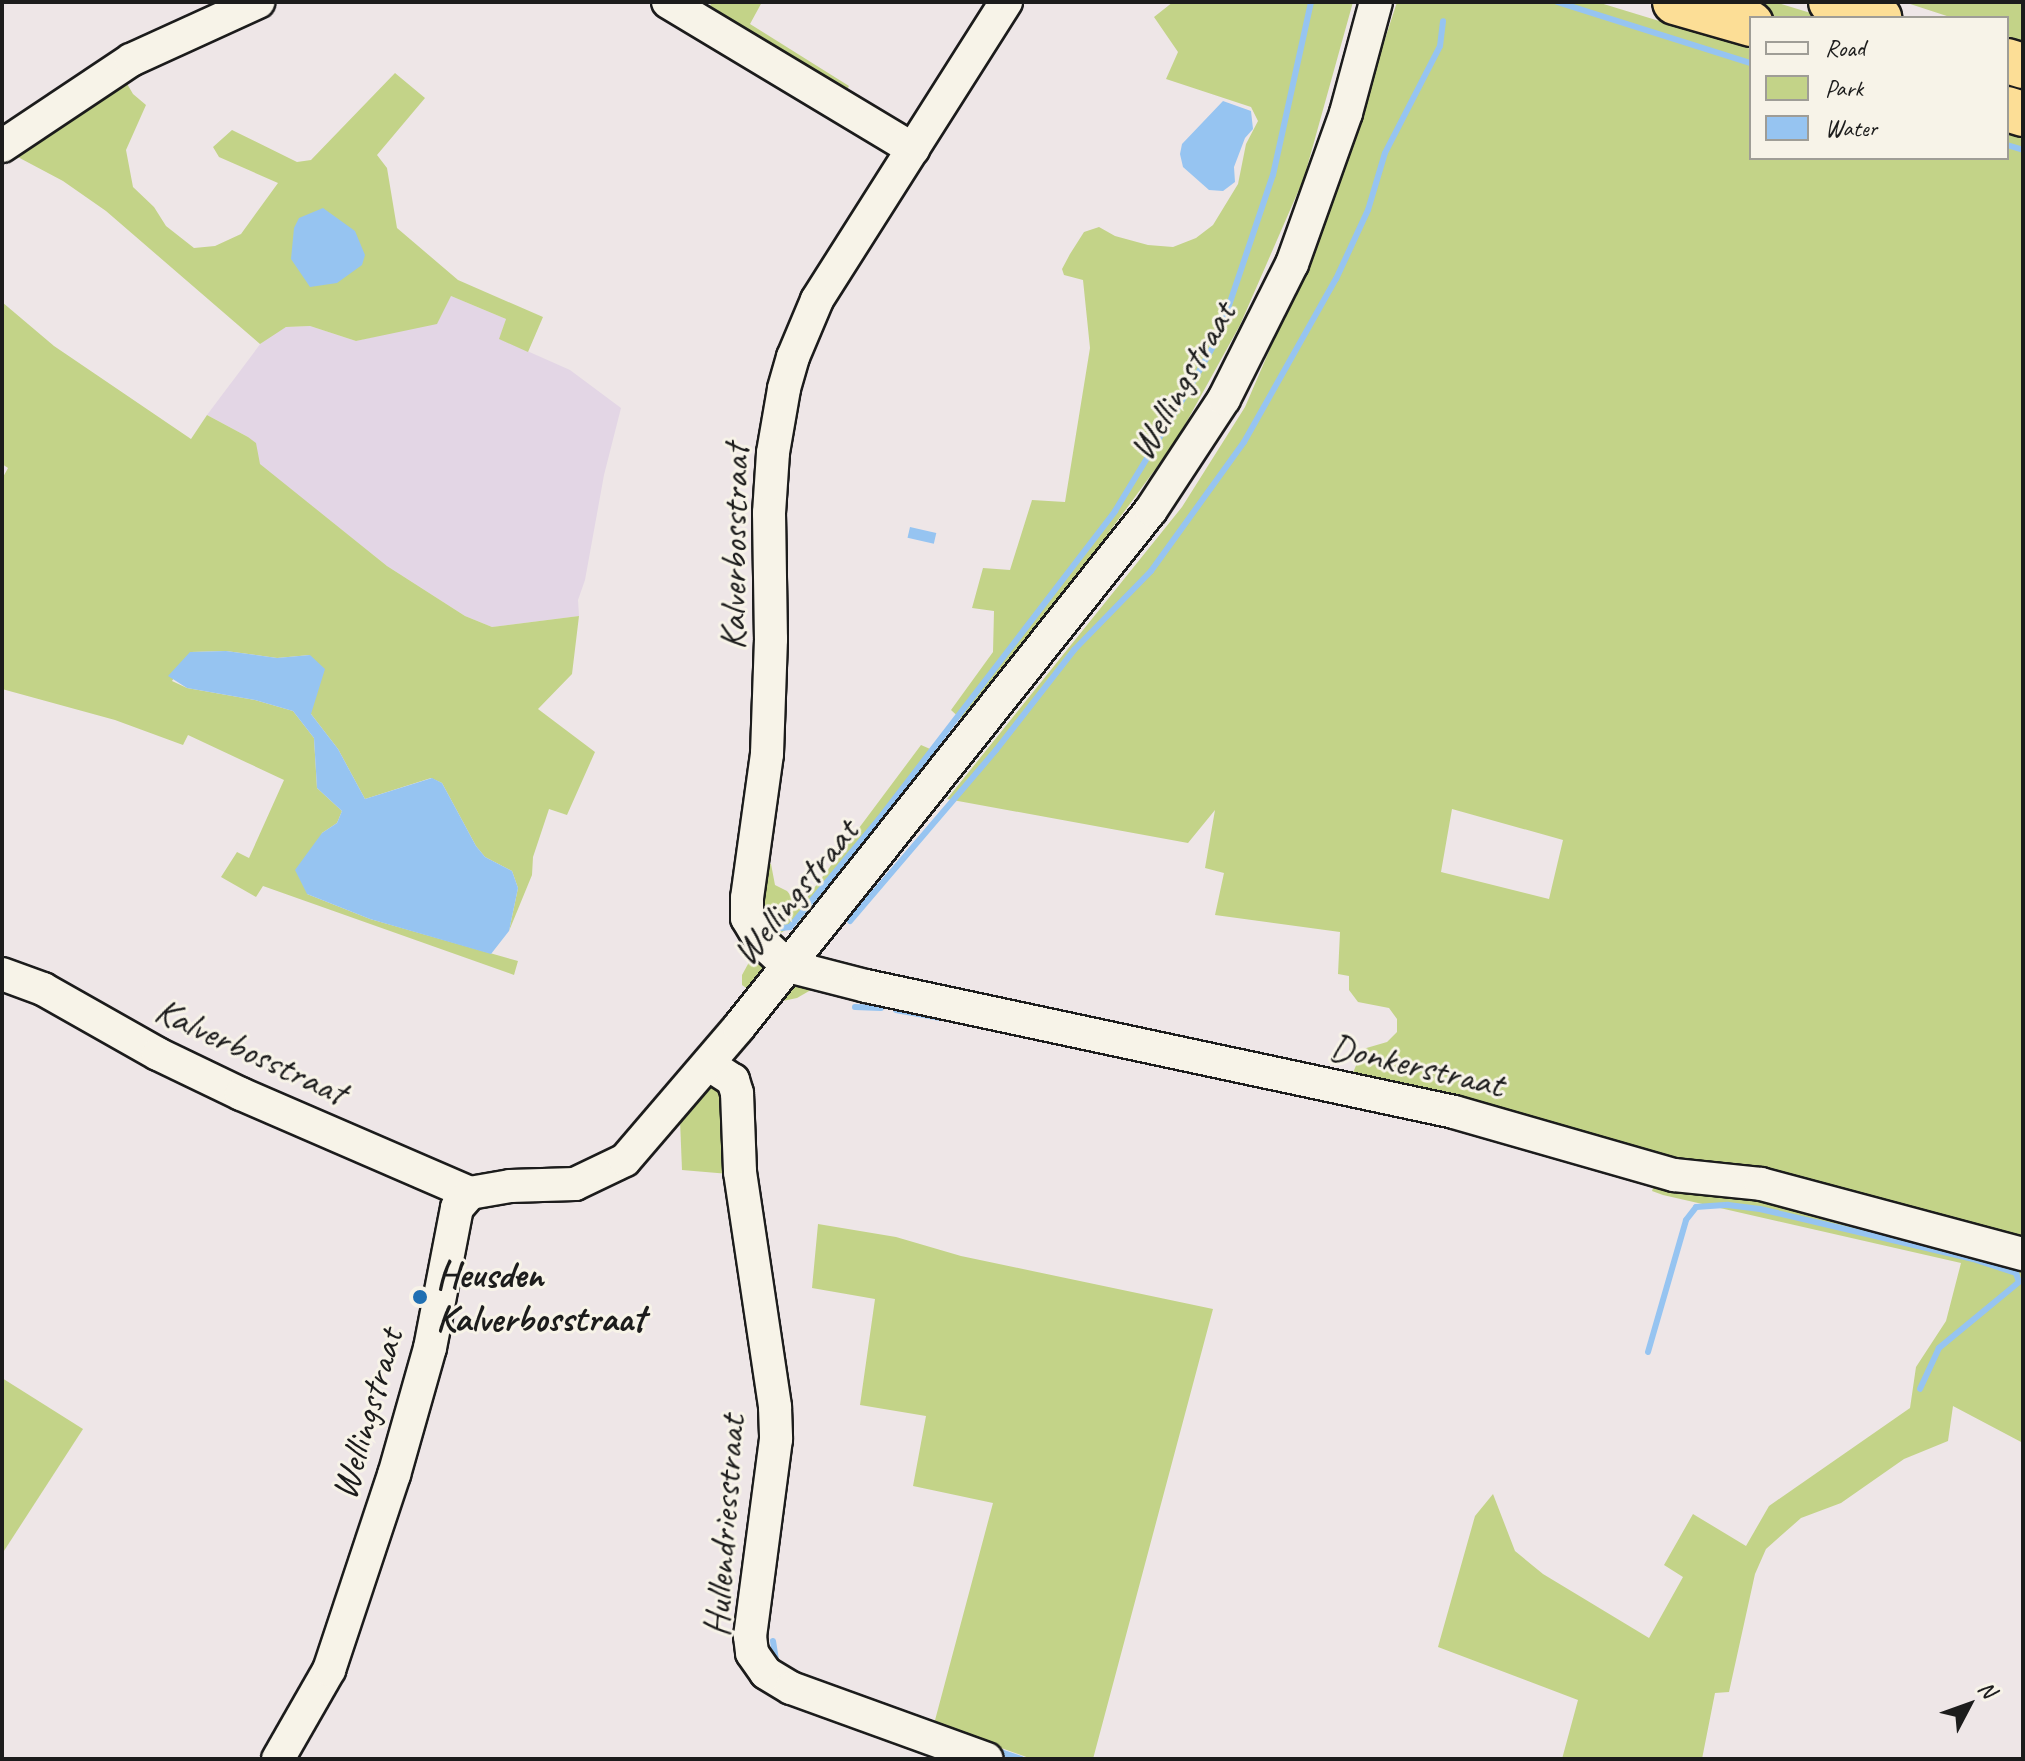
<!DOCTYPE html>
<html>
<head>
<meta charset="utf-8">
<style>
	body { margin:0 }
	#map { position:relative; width:2025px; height:1761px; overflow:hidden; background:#eee6e7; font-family:Caveat,sans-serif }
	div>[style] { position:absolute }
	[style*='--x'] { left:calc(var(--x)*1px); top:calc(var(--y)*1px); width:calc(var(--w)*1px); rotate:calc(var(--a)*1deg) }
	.built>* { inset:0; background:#e3d6e5 }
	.green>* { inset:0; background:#c3d388 }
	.water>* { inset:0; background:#96c4f1; transform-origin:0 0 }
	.stream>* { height:6px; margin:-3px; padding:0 3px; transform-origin:3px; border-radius:3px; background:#96c4f1 }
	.roads { filter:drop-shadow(2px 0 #1c1c1c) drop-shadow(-2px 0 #1c1c1c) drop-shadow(0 2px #1c1c1c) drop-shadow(0 -2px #1c1c1c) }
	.minor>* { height:32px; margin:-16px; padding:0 16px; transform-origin:16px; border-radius:16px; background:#f7f3e8 }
	.highway>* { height:44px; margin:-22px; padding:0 22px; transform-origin:22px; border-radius:22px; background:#fcde96 }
	.dots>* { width:22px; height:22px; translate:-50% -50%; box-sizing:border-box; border:4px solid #f7f3e8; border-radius:50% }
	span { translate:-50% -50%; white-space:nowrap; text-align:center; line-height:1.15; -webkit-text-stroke:6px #f7f3e8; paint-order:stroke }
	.street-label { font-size:38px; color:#1c1c1c }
	.poi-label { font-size:38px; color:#1c1c1c; font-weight:700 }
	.left { translate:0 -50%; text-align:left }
	.frame { position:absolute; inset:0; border:4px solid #1c1c1c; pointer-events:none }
	.legend { position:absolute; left:1749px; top:16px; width:260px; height:144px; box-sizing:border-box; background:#f7f3e8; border:2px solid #9f9d96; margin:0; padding:10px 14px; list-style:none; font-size:24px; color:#1c1c1c }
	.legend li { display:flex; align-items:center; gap:16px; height:40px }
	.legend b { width:40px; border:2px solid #9f9d96 }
	.north { position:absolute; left:1929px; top:1665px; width:80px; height:80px; -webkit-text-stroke:6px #f7f3e8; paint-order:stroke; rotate:49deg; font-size:22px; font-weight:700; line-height:32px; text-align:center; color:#1c1c1c }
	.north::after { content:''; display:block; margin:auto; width:28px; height:36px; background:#1c1c1c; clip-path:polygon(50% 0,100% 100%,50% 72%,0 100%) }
</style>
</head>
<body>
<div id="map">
	<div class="built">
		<i style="clip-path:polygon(451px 296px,506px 319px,500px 339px,570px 370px,621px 408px,604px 475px,585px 580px,578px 600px,579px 616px,492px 627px,465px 616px,387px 566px,259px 464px,248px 437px,207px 415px,264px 339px,286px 327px,310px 326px,356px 341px,397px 331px)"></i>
	</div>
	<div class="green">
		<i style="clip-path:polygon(712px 2px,762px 2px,750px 24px,849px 86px,842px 99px,705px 15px)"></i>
		<i style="clip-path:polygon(1173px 2px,1353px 2px,1304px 178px,1240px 325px,1176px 441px,1055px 606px,963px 721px,951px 710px,993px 652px,994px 611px,972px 608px,983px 568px,1010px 570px,1032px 500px,1065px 502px,1090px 348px,1083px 280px,1064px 275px,1062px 269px,1070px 254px,1084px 232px,1099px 227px,1115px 236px,1148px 245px,1173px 247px,1196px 238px,1213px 225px,1238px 184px,1246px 144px,1258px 121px,1251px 107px,1166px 79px,1178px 52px,1154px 17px)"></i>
		<i style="clip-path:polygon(evenodd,1397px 2px,1597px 2px,1751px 49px,1751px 158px,2007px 158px,2007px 132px,2023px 137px,2023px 1443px,1953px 1406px,1948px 1441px,1904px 1459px,1841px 1503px,1801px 1518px,1766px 1549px,1755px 1574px,1729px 1692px,1715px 1693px,1702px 1759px,1562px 1759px,1578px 1700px,1438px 1647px,1475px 1516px,1493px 1494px,1515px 1551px,1543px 1574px,1649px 1638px,1683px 1577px,1664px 1565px,1693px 1514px,1746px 1546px,1769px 1506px,1910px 1408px,1916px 1367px,1946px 1321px,1961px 1263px,1663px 1195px,1652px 1191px,1656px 1179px,1352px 1075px,1363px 1049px,1387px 1042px,1397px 1032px,1397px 1019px,1389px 1008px,1358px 1002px,1349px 990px,1349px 976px,1338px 974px,1340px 932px,1215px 915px,1224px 873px,1205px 868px,1215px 810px,1188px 843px,947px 799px,1182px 507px,1245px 407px,1328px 214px,1397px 2px,1452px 809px,1563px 840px,1549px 899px,1441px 872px,1452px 809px)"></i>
		<i style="clip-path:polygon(1727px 2px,1775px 2px,1827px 18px,1778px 18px)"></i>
		<i style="clip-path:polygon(1904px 2px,2023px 2px,2023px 41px,2007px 36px,2007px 18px,1953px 18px)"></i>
		<i style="clip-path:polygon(395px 73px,425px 98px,377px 155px,387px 168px,397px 228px,458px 280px,543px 317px,528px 352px,499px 339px,506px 319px,451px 296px,437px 324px,356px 341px,310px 326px,286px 327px,260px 344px,106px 211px,63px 181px,14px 155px,122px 75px,133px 94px,146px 105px,126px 150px,133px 187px,154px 207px,166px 226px,194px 248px,215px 246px,241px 234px,278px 183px,219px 157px,213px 147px,232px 130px,297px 162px,311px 160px)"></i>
		<i style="clip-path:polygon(2px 302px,54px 346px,191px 439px,207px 415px,248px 437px,256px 443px,260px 464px,387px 566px,465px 616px,492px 627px,579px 616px,572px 674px,538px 709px,595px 752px,567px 815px,549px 809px,533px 857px,532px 875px,509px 931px,518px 888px,512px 871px,485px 857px,476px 846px,442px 783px,431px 778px,365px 799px,338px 749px,311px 714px,310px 655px,277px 658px,226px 651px,191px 652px,172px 681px,187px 688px,255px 700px,293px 711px,314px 738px,317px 788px,342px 811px,337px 823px,322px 833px,307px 894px,370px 919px,518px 961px,514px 975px,263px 886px,256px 897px,221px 877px,237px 852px,249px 858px,284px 780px,188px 735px,183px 745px,115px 720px,2px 689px,2px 479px,8px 468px,2px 464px)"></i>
		<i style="clip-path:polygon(921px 745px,937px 752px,798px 922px,776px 936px,762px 924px,762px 860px,771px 864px,775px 885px,787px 891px,800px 907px)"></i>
		<i style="clip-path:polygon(753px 955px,768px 967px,752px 992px,742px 985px,742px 975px)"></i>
		<i style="clip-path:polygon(801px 984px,816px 987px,797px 998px,773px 1003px,790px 986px)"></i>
		<i style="clip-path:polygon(715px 1085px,721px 1088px,729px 1174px,682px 1170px,680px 1120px,705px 1087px)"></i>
		<i style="clip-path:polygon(818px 1224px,896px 1237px,961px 1256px,1213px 1309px,1093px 1759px,1032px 1759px,934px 1724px,993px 1503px,913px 1486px,926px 1416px,860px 1405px,875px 1299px,812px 1288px)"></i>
		<i style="clip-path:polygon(2px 1378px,83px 1429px,2px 1554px)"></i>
	</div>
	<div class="water">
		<i style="clip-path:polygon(1223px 101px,1251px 111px,1253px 129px,1245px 138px,1234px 167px,1235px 182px,1223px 191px,1209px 190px,1183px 167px,1180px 154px,1182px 144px)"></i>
		<i style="clip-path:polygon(323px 208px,355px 231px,365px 255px,362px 265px,337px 283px,310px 287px,291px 259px,294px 228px,299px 218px)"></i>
		<i style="left:910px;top:527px;width:27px;height:11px;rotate:13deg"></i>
		<i style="clip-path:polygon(226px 651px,277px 658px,310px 655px,325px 669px,311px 714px,338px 749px,365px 799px,432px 778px,442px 783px,476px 846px,485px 857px,512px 871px,518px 888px,509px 931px,491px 954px,370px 919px,307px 894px,295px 870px,322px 833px,337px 823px,342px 811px,317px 788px,314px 738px,293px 711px,255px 700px,187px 688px,168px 676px,190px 652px)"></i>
	</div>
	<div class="stream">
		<i style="--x:1557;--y:2;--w:203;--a:17.5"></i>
		<i style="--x:2007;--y:145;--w:17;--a:17"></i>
		<i style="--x:850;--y:921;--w:225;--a:-49.5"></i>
		<i style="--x:996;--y:750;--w:127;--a:-52"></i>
		<i style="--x:1074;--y:650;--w:110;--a:-45.7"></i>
		<i style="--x:1151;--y:571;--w:159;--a:-54.2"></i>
		<i style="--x:1244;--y:442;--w:187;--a:-60.6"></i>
		<i style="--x:1336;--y:279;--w:76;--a:-65.1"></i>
		<i style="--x:1368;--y:210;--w:59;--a:-73.4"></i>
		<i style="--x:1385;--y:153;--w:120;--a:-62.8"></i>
		<i style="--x:1440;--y:46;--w:25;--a:-83"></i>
		<i style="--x:765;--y:923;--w:10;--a:37"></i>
		<i style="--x:773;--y:929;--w:17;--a:-7"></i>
		<i style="--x:790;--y:927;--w:140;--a:-50.5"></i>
		<i style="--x:879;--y:819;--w:388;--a:-52.5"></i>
		<i style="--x:1115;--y:511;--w:145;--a:-58.8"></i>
		<i style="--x:1190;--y:387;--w:56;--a:-60.3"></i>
		<i style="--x:1218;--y:338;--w:172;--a:-71.4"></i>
		<i style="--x:1273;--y:175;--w:177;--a:-77.6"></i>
		<i style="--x:855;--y:1007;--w:26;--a:2"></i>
		<i style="--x:896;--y:1010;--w:45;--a:10.3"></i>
		<i style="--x:1648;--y:1352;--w:137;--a:-73.9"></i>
		<i style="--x:1686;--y:1220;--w:16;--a:-52"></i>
		<i style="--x:1696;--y:1207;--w:32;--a:-4"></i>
		<i style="--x:1728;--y:1205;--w:32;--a:7"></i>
		<i style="--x:1760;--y:1209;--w:219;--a:13.2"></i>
		<i style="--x:1973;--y:1259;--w:45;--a:18"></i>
		<i style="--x:2016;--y:1273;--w:9;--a:72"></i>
		<i style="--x:2019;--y:1282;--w:104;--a:140.5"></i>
		<i style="--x:1939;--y:1348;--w:45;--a:114.9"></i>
		<i style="--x:773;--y:1641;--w:24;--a:81"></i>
		<i style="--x:995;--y:1750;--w:28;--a:19"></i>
	</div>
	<div class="roads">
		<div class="minor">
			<i style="--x:668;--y:2;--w:286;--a:31"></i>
			<i style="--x:1006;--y:2;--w:353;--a:122.4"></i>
			<i style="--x:817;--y:300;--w:62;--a:112.8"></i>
			<i style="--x:793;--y:357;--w:33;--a:106"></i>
			<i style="--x:784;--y:389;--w:65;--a:99.8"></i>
			<i style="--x:773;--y:453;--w:60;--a:93.8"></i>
			<i style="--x:769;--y:513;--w:126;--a:89.1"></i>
			<i style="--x:771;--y:639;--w:115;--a:92"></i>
			<i style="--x:767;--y:754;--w:145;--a:97.9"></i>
			<i style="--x:747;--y:898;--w:20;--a:90"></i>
			<i style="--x:747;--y:918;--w:27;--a:59"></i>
			<i style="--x:761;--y:941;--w:37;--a:43"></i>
			<i style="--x:788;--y:966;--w:81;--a:14.4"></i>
			<i style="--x:866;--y:986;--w:601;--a:12.09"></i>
			<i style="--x:1454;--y:1112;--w:229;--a:16"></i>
			<i style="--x:1674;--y:1175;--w:87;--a:5.9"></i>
			<i style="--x:1761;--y:1184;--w:271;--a:15"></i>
			<i style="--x:2;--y:146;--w:155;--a:-33.7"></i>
			<i style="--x:131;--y:60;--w:140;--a:-24.5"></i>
			<i style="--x:2;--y:974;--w:44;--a:20.1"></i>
			<i style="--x:43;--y:989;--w:132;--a:29.5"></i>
			<i style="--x:158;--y:1054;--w:92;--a:25.7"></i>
			<i style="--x:241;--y:1094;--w:249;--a:23.4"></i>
			<i style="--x:708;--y:1064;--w:30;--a:33"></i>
			<i style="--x:733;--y:1080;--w:14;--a:73"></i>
			<i style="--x:737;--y:1093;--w:79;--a:87.8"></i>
			<i style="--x:740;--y:1172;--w:238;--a:81.5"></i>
			<i style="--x:775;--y:1407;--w:32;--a:88"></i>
			<i style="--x:776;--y:1439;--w:199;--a:97.5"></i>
			<i style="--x:750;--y:1636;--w:17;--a:83"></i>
			<i style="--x:752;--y:1653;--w:24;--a:55"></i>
			<i style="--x:766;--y:1673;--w:29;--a:31"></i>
			<i style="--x:791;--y:1688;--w:208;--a:19.9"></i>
			<i style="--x:278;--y:1759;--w:103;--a:-60.2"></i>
			<i style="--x:329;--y:1670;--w:206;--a:-71.6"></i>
			<i style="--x:394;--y:1475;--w:132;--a:-74.2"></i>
			<i style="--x:430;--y:1348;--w:143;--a:-79.1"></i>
			<i style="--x:457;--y:1208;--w:20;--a:-49"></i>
			<i style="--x:470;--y:1193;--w:41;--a:-9.9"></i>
			<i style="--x:510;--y:1186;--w:65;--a:-1.8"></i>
			<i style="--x:575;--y:1184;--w:55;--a:-25.6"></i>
			<i style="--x:625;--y:1160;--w:175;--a:-49.4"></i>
			<i style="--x:739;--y:1027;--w:661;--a:-51.45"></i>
			<i style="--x:1151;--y:510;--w:133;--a:-56.7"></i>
			<i style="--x:1224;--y:399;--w:151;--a:-63.3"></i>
			<i style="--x:1292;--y:264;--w:160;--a:-70.3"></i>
			<i style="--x:1346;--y:113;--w:115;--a:-74.9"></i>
		</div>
		<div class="highway">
			<i style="--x:1675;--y:2;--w:79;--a:16.1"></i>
			<i style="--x:1831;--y:2;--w:51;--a:18.4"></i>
			<i style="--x:2007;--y:61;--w:17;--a:17"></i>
			<i style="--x:2007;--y:109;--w:17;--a:17"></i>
		</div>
	</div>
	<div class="dots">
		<i style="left:420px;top:1297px;background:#1f6fb2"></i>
	</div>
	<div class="street-label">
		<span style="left:1182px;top:381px;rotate:-60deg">Wellingstraat</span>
		<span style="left:734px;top:547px;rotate:-89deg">Kalverbosstraat</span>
		<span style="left:795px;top:892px;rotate:-51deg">Wellingstraat</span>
		<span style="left:251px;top:1051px;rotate:25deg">Kalverbosstraat</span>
		<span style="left:1417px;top:1065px;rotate:13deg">Donkerstraat</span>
		<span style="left:367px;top:1414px;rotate:-74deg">Wellingstraat</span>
		<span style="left:724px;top:1526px;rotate:-86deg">Hullendriesstraat</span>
	</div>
	<div class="poi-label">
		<span class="left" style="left:436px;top:1297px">Heusden<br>Kalverbosstraat</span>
	</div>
	<div class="frame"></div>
	<ul class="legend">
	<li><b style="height:10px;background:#f7f3e8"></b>Road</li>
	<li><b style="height:22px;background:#c3d388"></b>Park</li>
	<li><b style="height:22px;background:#96c4f1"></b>Water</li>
	</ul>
	<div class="north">N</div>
</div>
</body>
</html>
